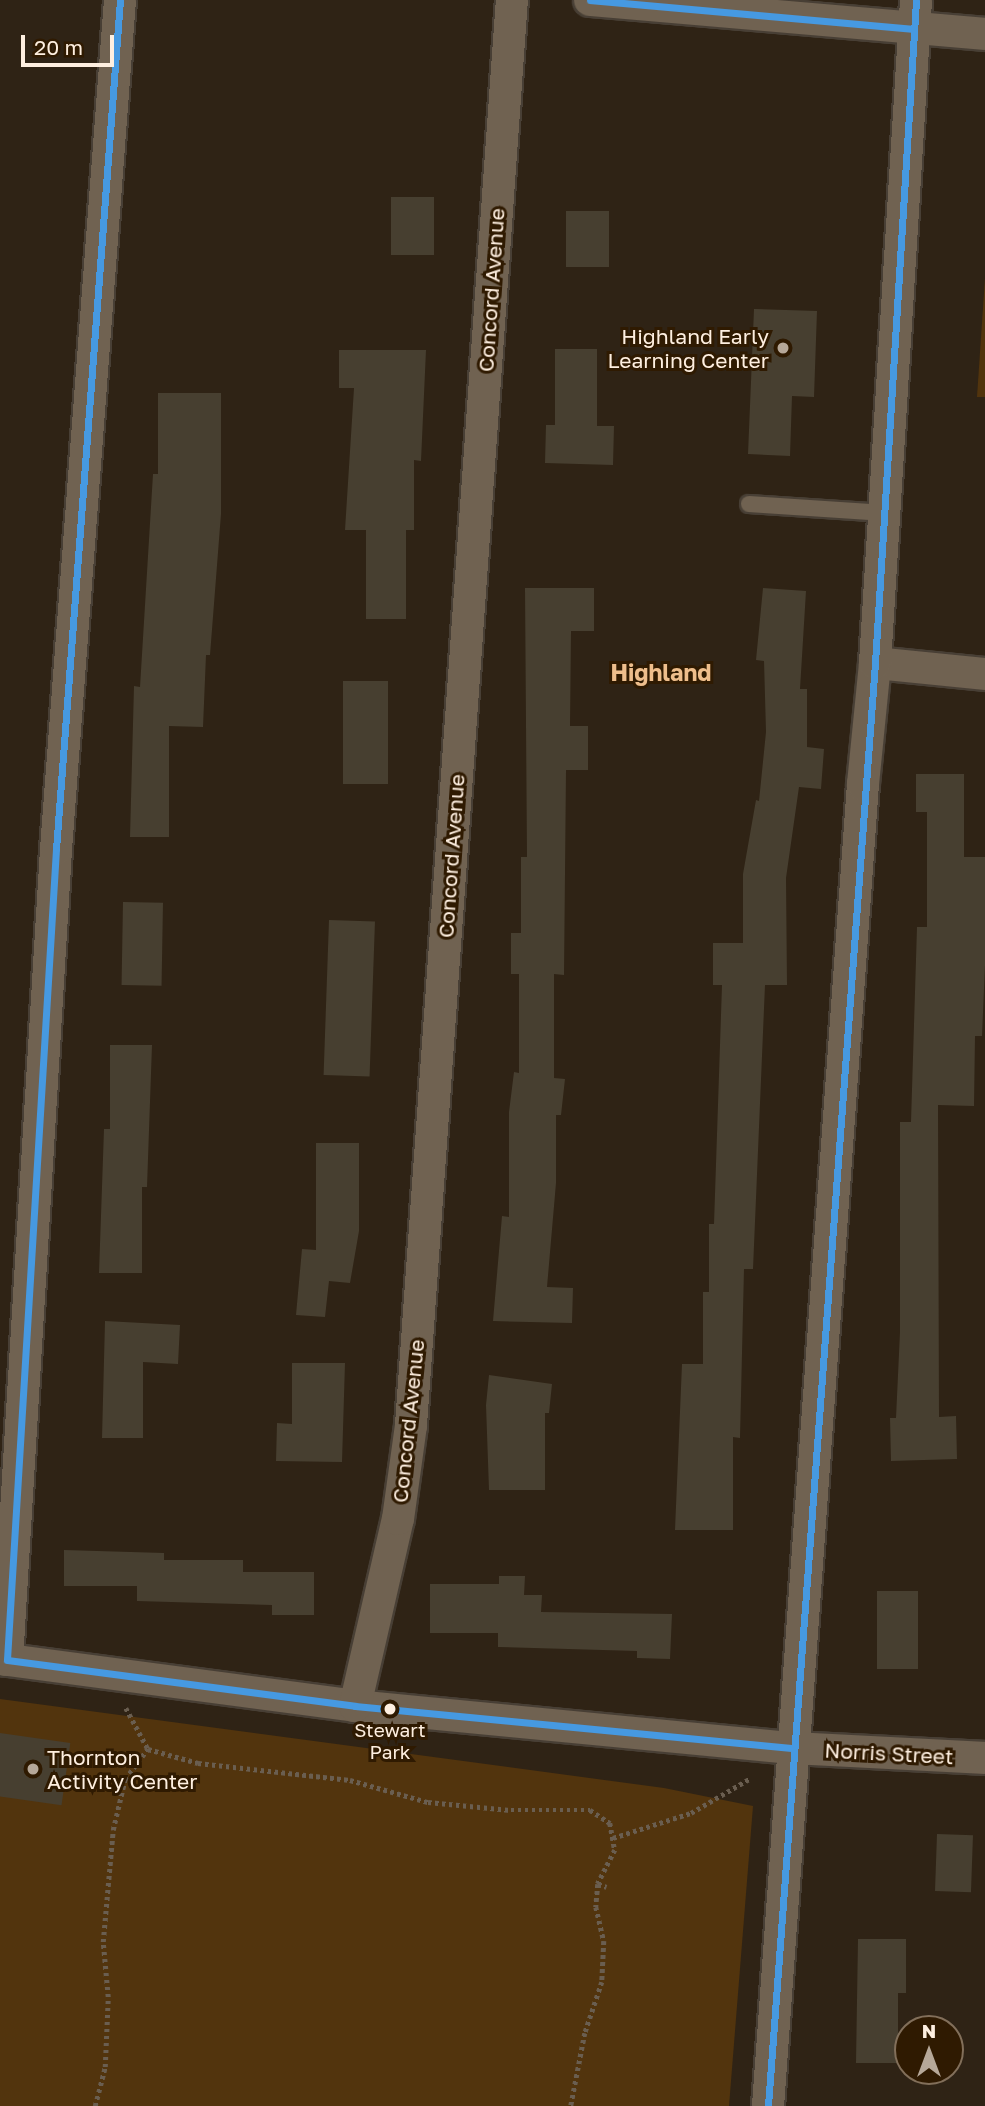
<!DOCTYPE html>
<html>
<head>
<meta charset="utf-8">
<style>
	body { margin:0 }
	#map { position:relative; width:985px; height:2106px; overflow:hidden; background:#2f2315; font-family:"Golos Text",sans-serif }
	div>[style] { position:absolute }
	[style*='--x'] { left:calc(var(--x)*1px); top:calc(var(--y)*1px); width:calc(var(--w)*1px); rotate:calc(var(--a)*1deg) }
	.green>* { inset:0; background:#52340d }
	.building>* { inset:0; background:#473f30; transform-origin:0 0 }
	.path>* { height:4.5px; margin-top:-2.25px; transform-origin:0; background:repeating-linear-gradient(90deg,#6a5e50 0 3.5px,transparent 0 7px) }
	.roads { filter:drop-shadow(2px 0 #483f35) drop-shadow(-2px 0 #483f35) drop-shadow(0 2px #483f35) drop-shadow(0 -2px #483f35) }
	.service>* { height:16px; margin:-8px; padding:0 8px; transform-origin:8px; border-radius:8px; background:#706251 }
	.minor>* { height:32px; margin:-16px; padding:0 16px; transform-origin:16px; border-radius:16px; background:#706251 }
	.bus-1>* { height:7px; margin:-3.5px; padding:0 3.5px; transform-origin:3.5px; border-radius:3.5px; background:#4699e1 }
	.dots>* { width:19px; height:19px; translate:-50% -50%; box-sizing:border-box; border:4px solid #2f1a01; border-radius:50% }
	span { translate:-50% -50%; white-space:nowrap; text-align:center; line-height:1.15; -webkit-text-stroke:6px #2f1a01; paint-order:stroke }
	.bus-label { font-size:19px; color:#feefe0 }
	.street-label { font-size:21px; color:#feefe0 }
	.poi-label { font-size:21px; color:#feefe0 }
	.right { translate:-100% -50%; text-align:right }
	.left { translate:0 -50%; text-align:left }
	.neighbourhood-label { font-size:23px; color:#eebe8c; font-weight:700 }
	.north { position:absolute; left:894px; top:2015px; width:70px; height:70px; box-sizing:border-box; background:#2f1a01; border:2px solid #826f5a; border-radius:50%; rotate:0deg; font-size:19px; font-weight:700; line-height:28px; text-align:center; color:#feefe0 }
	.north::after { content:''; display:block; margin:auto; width:24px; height:32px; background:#b6a899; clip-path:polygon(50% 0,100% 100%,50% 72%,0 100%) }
	.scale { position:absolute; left:21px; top:35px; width:93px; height:32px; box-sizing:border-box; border:4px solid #feefe0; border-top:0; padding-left:9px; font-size:21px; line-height:24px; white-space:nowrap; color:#feefe0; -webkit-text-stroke:5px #2f1a01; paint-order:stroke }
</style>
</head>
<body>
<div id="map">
	<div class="green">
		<i style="clip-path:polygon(985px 278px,985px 397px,977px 397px)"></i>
		<i style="clip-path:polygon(0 1699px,664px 1788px,753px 1806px,729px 2106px,0 2106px)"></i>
	</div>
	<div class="building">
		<i style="left:391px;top:197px;width:43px;height:58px"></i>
		<i style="left:566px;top:211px;width:43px;height:56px"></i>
		<i style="clip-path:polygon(754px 309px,817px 311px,814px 397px,792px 396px,790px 456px,748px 454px)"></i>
		<i style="clip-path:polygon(555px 349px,597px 349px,597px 426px,614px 426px,613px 465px,545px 463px,546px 425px,555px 425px)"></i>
		<i style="clip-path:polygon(339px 350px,426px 350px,421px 461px,414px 460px,414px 530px,406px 530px,406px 619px,366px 619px,366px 530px,345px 530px,354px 388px,339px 388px)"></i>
		<i style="clip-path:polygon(158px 393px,221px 393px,221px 514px,210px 655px,206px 655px,203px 727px,169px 726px,169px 837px,130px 837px,134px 686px,140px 687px,153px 474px,158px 474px)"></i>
		<i style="clip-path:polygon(525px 588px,594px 588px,594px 631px,571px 631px,570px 726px,588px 726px,588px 770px,566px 770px,564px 975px,554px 974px,554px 1078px,565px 1079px,561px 1115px,556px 1115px,556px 1183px,547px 1287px,573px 1288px,572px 1323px,493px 1321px,502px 1216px,509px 1217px,509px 1112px,514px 1072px,519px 1073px,519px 974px,511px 974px,511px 933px,521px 933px,521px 857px,527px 857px)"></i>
		<i style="clip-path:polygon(763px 588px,806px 591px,800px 689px,807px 689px,807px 747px,824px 749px,821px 789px,799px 787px,786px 878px,787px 985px,765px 985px,753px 1269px,744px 1269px,740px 1438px,733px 1437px,733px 1530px,675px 1530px,682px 1364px,703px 1364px,703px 1292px,709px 1292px,709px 1224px,714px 1224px,722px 985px,713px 985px,713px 943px,743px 943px,743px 874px,756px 800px,759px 801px,766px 732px,764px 661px,756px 660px)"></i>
		<i style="left:343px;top:681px;width:45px;height:103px"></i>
		<i style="clip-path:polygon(916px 774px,964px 774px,964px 857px,985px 857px,985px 965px,982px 1036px,975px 1036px,974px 1106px,938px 1105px,939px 1417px,956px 1416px,957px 1459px,891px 1461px,890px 1418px,896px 1418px,900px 1332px,900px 1122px,911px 1122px,917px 927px,927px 927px,927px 812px,916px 812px)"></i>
		<i style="left:123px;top:902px;width:40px;height:83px;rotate:1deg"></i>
		<i style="left:329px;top:920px;width:46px;height:155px;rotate:2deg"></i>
		<i style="clip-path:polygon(110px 1045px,152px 1045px,147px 1187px,142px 1187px,142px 1273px,99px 1273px,104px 1129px,110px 1129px)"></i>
		<i style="clip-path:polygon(316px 1143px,359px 1143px,359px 1231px,350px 1283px,329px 1281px,325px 1317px,296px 1315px,302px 1249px,316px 1250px)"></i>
		<i style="clip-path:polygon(105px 1321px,180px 1325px,178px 1364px,143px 1362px,143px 1438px,102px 1438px)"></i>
		<i style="clip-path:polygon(292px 1363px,345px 1363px,342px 1462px,276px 1461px,277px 1423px,292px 1424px)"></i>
		<i style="clip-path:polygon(489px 1375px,552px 1384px,549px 1413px,545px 1413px,545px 1490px,489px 1490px,486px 1405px)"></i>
		<i style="clip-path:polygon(64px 1550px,164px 1553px,164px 1560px,243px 1560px,243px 1572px,314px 1572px,314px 1615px,272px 1615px,272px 1605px,137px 1601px,137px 1586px,64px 1586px)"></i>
		<i style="clip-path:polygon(499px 1576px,525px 1576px,524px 1595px,542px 1595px,541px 1612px,672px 1614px,670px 1659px,637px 1658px,637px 1651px,498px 1647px,498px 1633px,430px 1633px,430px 1584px,499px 1584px)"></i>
		<i style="left:877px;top:1591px;width:41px;height:78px"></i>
		<i style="left:0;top:1733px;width:71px;height:63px;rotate:8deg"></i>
		<i style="left:937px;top:1834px;width:36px;height:57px;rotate:2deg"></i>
		<i style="clip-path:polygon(858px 1939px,906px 1939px,906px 1993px,898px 1993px,898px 2063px,856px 2063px)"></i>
	</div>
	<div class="path">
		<i style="--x:126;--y:1708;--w:47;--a:61.8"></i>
		<i style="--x:148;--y:1749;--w:52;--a:15.6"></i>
		<i style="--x:198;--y:1763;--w:153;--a:6.4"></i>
		<i style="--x:350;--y:1780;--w:81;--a:15.8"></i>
		<i style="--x:428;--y:1802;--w:83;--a:5.5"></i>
		<i style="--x:511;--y:1810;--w:79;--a:0"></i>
		<i style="--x:590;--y:1810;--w:24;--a:33"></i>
		<i style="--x:610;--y:1823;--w:27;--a:80"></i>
		<i style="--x:615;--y:1850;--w:38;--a:117"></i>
		<i style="--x:598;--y:1884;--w:23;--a:95"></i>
		<i style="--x:596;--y:1907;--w:35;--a:77"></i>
		<i style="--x:604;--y:1941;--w:41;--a:92.8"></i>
		<i style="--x:602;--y:1982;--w:54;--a:108.4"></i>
		<i style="--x:585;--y:2033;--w:74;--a:100.9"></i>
		<i style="--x:613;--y:1838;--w:82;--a:-17.8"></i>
		<i style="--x:691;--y:1813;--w:69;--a:-30.3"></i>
		<i style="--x:598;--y:1884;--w:9;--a:18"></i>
		<i style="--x:95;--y:2106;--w:40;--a:-75.6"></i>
		<i style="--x:105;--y:2067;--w:70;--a:-87.5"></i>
		<i style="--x:108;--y:1997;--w:55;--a:-95.2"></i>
		<i style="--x:103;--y:1942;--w:112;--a:-84.9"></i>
		<i style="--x:113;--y:1830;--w:52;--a:-76.8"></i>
		<i style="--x:125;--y:1779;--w:38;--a:-53"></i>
	</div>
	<div class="roads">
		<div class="service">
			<i style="--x:749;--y:504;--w:136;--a:3.8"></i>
		</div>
		<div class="minor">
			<i style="--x:590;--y:0;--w:396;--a:4.9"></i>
			<i style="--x:875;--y:663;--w:111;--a:5.7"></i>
			<i style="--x:0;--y:1659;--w:358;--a:7.5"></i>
			<i style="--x:355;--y:1706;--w:441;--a:5.5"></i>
			<i style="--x:794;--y:1748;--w:191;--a:3"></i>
			<i style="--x:7;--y:1660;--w:812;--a:-86.54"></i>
			<i style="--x:56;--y:849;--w:851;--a:-85.69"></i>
			<i style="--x:355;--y:1706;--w:192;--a:-77.1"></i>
			<i style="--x:398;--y:1519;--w:95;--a:-82.1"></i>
			<i style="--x:411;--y:1425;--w:1429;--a:-85.95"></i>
			<i style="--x:768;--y:2106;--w:1325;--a:-85.89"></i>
			<i style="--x:863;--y:784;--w:122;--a:-84.3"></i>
			<i style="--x:875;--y:663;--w:664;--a:-86.46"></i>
		</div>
	</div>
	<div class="bus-1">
		<i style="--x:120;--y:0;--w:851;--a:94.31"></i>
		<i style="--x:56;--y:849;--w:812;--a:93.46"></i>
		<i style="--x:7;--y:1660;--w:351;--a:7.5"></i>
		<i style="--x:355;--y:1706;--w:441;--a:5.5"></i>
		<i style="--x:590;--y:0;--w:325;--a:5.1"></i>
		<i style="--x:768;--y:2106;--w:1447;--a:-85.76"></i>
		<i style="--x:875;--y:663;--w:664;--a:-86.46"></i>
	</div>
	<div class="dots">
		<i style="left:783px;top:348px;background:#b6a899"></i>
		<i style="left:390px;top:1709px;background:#feefe0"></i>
		<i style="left:33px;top:1769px;background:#b6a899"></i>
	</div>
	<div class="bus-label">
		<span style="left:390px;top:1741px">Stewart<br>Park</span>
	</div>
	<div class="street-label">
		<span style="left:491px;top:290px;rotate:-86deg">Concord Avenue</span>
		<span style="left:451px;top:856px;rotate:-86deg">Concord Avenue</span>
		<span style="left:408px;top:1421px;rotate:-84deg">Concord Avenue</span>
		<span style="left:889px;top:1753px;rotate:3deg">Norris Street</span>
	</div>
	<div class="poi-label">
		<span class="right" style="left:769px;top:348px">Highland Early<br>Learning Center</span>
		<span class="left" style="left:47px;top:1769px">Thornton<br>Activity Center</span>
	</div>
	<div class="neighbourhood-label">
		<span style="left:661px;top:672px">Highland</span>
	</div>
	<div class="north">N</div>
	<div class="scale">20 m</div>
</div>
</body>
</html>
